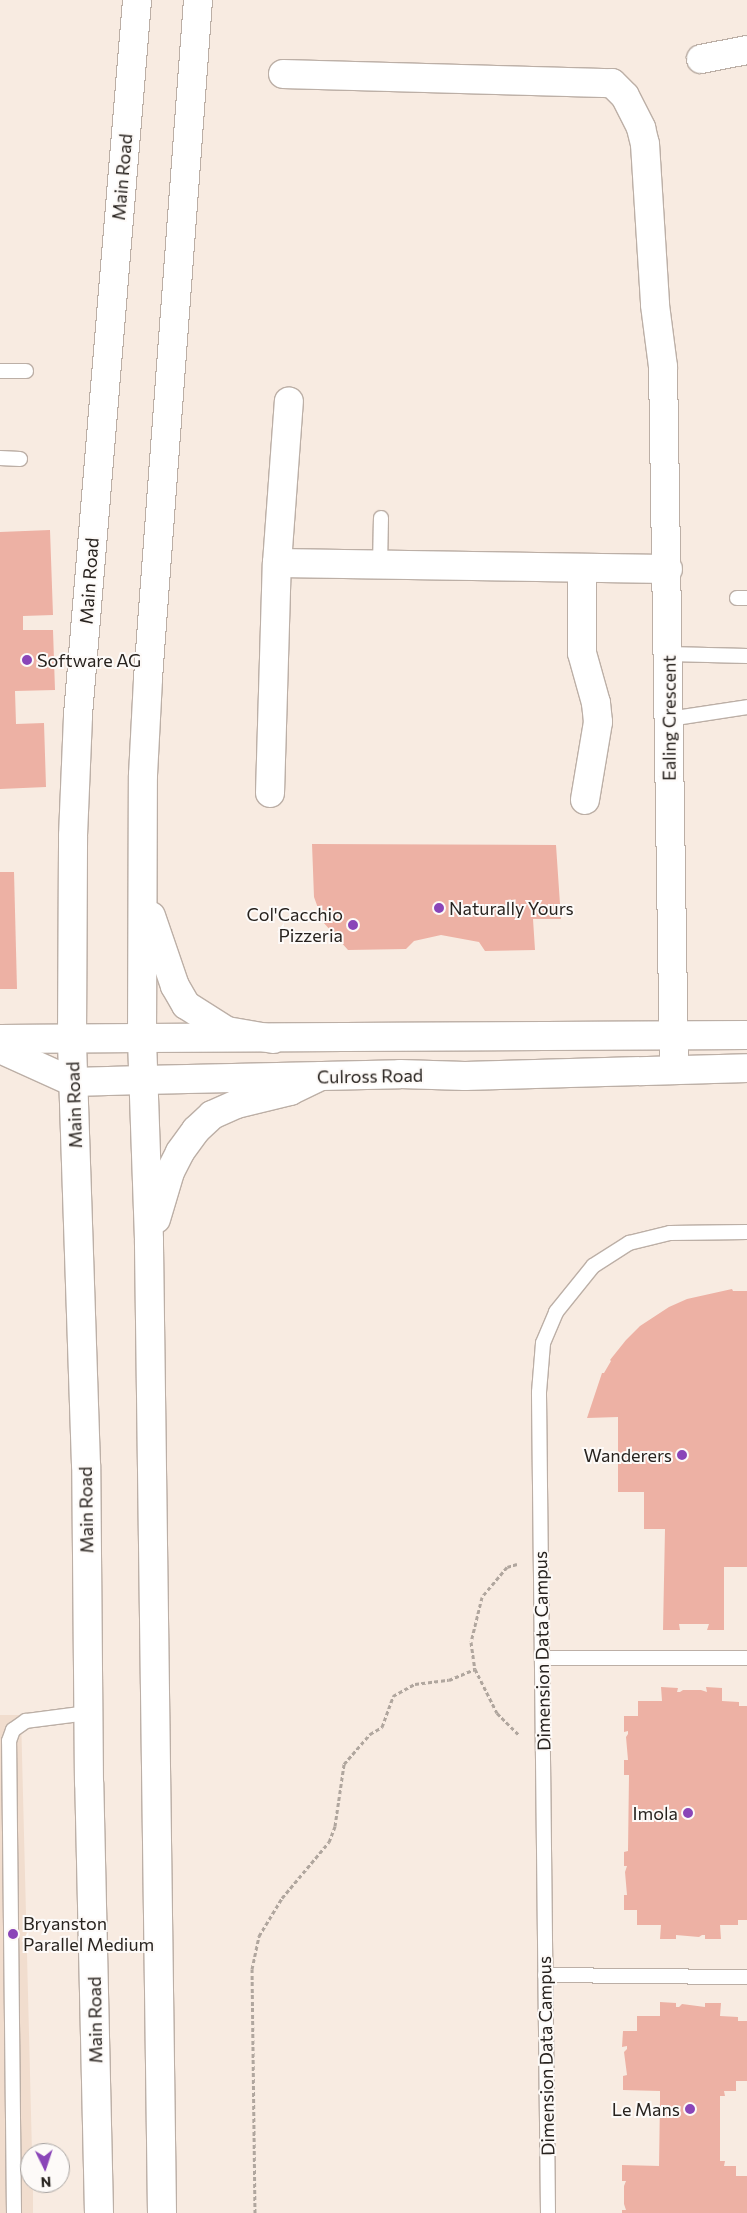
<!DOCTYPE html>
<html>
<head>
<meta charset="utf-8">
<style>
	body { margin:0 }
	#map { position:relative; width:747px; height:2213px; overflow:hidden; background:#f8ebe1; font-family:Commissioner,sans-serif }
	div>[style] { position:absolute }
	[style*='--x'] { left:calc(var(--x)*1px); top:calc(var(--y)*1px); width:calc(var(--w)*1px); rotate:calc(var(--a)*1deg) }
	.built>* { inset:0; background:#f1ddce }
	.building>* { inset:0; background:#edb1a4 }
	.path>* { height:3px; margin-top:-1.5px; transform-origin:0; background:repeating-linear-gradient(90deg,#b0a69e 0 4px,transparent 0 6.5px) }
	.roads { filter:drop-shadow(1px 0 #bcafa6) drop-shadow(-1px 0 #bcafa6) drop-shadow(0 1px #bcafa6) drop-shadow(0 -1px #bcafa6) }
	.service>* { height:14px; margin:-7px; padding:0 7px; transform-origin:7px; border-radius:7px; background:#fff }
	.minor>* { height:28px; margin:-14px; padding:0 14px; transform-origin:14px; border-radius:14px; background:#fff }
	.tertiary>* { height:28px; margin:-14px; padding:0 14px; transform-origin:14px; border-radius:14px; background:#fff }
	.secondary>* { height:28px; margin:-14px; padding:0 14px; transform-origin:14px; border-radius:14px; background:#fff }
	.dots>* { width:14px; height:14px; translate:-50% -50%; box-sizing:border-box; border:2px solid #fdfaf8; border-radius:50% }
	span { translate:-50% -50%; white-space:nowrap; text-align:center; line-height:1.15; -webkit-text-stroke:4px #fdfaf8; paint-order:stroke }
	.street-label { font-size:18px; color:#28231f }
	.poi-label { font-size:18px; color:#28231f }
	.left { translate:0 -50%; text-align:left }
	.right { translate:-100% -50%; text-align:right }
	.north { position:absolute; left:20px; top:2143px; width:50px; height:50px; box-sizing:border-box; background:#fdfaf8; border:1px solid #a8a4a1; border-radius:50%; rotate:176deg; font-size:14px; font-weight:700; line-height:20px; text-align:center; color:#28231f }
	.north::after { content:''; display:block; margin:auto; width:18px; height:22px; background:#8a45b8; clip-path:polygon(50% 0,100% 100%,50% 72%,0 100%) }
</style>
</head>
<body>
<div id="map">
	<div class="built">
		<i style="clip-path:polygon(0 1715px,21px 1715px,32px 2153px,30px 2153px,30px 2183px,33px 2183px,33px 2213px,0 2213px)"></i>
	</div>
	<div class="building">
		<i style="clip-path:polygon(50px 530px,53px 615px,23px 616px,23px 630px,53px 630px,55px 690px,15px 691px,16px 724px,44px 723px,46px 787px,0 789px,0 532px)"></i>
		<i style="clip-path:polygon(312px 844px,556px 845px,561px 919px,533px 919px,535px 950px,485px 951px,479px 942px,441px 935px,414px 941px,406px 949px,348px 950px,323px 922px,314px 897px)"></i>
		<i style="clip-path:polygon(0 872px,14px 872px,17px 989px,0 989px)"></i>
		<i style="clip-path:polygon(732px 1289px,733px 1291px,747px 1291px,747px 1567px,724px 1567px,724px 1630px,707px 1630px,709px 1624px,679px 1624px,680px 1630px,663px 1630px,665px 1529px,644px 1529px,644px 1492px,618px 1492px,618px 1417px,587px 1418px,602px 1373px,604px 1373px,611px 1361px,610px 1360px,626px 1340px,640px 1326px,669px 1307px,687px 1299px)"></i>
		<i style="clip-path:polygon(661px 1687px,678px 1688px,677px 1692px,680px 1692px,683px 1690px,701px 1690px,707px 1692px,706px 1687px,722px 1688px,722px 1701px,739px 1702px,739px 1706px,747px 1706px,747px 1920px,738px 1920px,738px 1925px,720px 1925px,721px 1939px,705px 1939px,705px 1935px,702px 1935px,699px 1937px,676px 1935px,676px 1939px,660px 1939px,661px 1925px,637px 1925px,637px 1910px,624px 1910px,624px 1895px,627px 1895px,625px 1872px,627px 1866px,624px 1866px,624px 1852px,628px 1851px,629px 1775px,624px 1775px,624px 1760px,628px 1760px,626px 1737px,628px 1734px,628px 1731px,624px 1732px,624px 1716px,638px 1716px,638px 1701px,662px 1701px)"></i>
		<i style="clip-path:polygon(660px 2002px,676px 2003px,676px 2007px,679px 2007px,682px 2004px,705px 2007px,705px 2003px,721px 2003px,720px 2016px,738px 2017px,738px 2021px,747px 2021px,747px 2081px,736px 2081px,736px 2091px,724px 2091px,725px 2096px,720px 2096px,720px 2161px,725px 2161px,724px 2166px,736px 2166px,736px 2176px,747px 2176px,747px 2213px,622px 2213px,622px 2210px,626px 2210px,624px 2204px,624px 2186px,626px 2181px,622px 2181px,622px 2165px,659px 2166px,660px 2100px,660px 2091px,623px 2090px,623px 2076px,627px 2075px,624px 2052px,627px 2049px,627px 2046px,622px 2047px,623px 2031px,637px 2031px,637px 2016px,660px 2016px)"></i>
	</div>
	<div class="path">
		<i style="--x:517;--y:1564;--w:10;--a:163"></i>
		<i style="--x:507;--y:1567;--w:39;--a:130"></i>
		<i style="--x:482;--y:1597;--w:46;--a:103.7"></i>
		<i style="--x:471;--y:1642;--w:27;--a:82"></i>
		<i style="--x:475;--y:1669;--w:49;--a:63.4"></i>
		<i style="--x:497;--y:1713;--w:31;--a:45"></i>
		<i style="--x:255;--y:2213;--w:244;--a:-90.7"></i>
		<i style="--x:252;--y:1969;--w:34;--a:-78"></i>
		<i style="--x:259;--y:1936;--w:44;--a:-58.8"></i>
		<i style="--x:282;--y:1898;--w:73;--a:-50"></i>
		<i style="--x:329;--y:1842;--w:17;--a:-69"></i>
		<i style="--x:335;--y:1826;--w:63;--a:-81.7"></i>
		<i style="--x:344;--y:1764;--w:40;--a:-49"></i>
		<i style="--x:370;--y:1734;--w:14;--a:-30"></i>
		<i style="--x:382;--y:1727;--w:33;--a:-70"></i>
		<i style="--x:393;--y:1696;--w:25;--a:-29"></i>
		<i style="--x:415;--y:1684;--w:34;--a:-7"></i>
		<i style="--x:449;--y:1680;--w:28;--a:-23"></i>
	</div>
	<div class="roads">
		<div class="service">
			<i style="--x:0;--y:371;--w:26;--a:0"></i>
			<i style="--x:0;--y:458;--w:20;--a:3"></i>
			<i style="--x:380;--y:565;--w:47;--a:-88.8"></i>
			<i style="--x:737;--y:598;--w:10;--a:0"></i>
			<i style="--x:669;--y:654;--w:78;--a:1.5"></i>
			<i style="--x:669;--y:719;--w:79;--a:-8.7"></i>
			<i style="--x:542;--y:1658;--w:205;--a:0"></i>
			<i style="--x:545;--y:1975;--w:202;--a:0.6"></i>
			<i style="--x:14;--y:2213;--w:472;--a:-90.6"></i>
			<i style="--x:9;--y:1741;--w:12;--a:-70"></i>
			<i style="--x:13;--y:1730;--w:16;--a:-35"></i>
			<i style="--x:26;--y:1721;--w:63;--a:-7.4"></i>
			<i style="--x:548;--y:2213;--w:821;--a:-90.63"></i>
			<i style="--x:539;--y:1392;--w:49;--a:-85.3"></i>
			<i style="--x:543;--y:1343;--w:34;--a:-67"></i>
			<i style="--x:556;--y:1312;--w:59;--a:-51.2"></i>
			<i style="--x:593;--y:1266;--w:43;--a:-32.6"></i>
			<i style="--x:629;--y:1243;--w:42;--a:-13.7"></i>
			<i style="--x:670;--y:1233;--w:77;--a:-0.7"></i>
		</div>
		<div class="minor">
			<i style="--x:701;--y:59;--w:47;--a:-11.1"></i>
			<i style="--x:283;--y:74;--w:329;--a:1.6"></i>
			<i style="--x:612;--y:83;--w:18;--a:45"></i>
			<i style="--x:625;--y:96;--w:36;--a:63"></i>
			<i style="--x:641;--y:128;--w:16;--a:76"></i>
			<i style="--x:645;--y:144;--w:161;--a:86.4"></i>
			<i style="--x:655;--y:305;--w:63;--a:82.6"></i>
			<i style="--x:663;--y:367;--w:702;--a:89.1"></i>
			<i style="--x:277;--y:563;--w:391;--a:0.9"></i>
			<i style="--x:582;--y:568;--w:85;--a:90"></i>
			<i style="--x:582;--y:653;--w:52;--a:74.4"></i>
			<i style="--x:596;--y:703;--w:19;--a:84"></i>
			<i style="--x:598;--y:722;--w:79;--a:99.5"></i>
			<i style="--x:270;--y:793;--w:230;--a:-88.3"></i>
			<i style="--x:277;--y:563;--w:162;--a:-85.8"></i>
			<i style="--x:142;--y:1038;--w:605;--a:-0.28"></i>
			<i style="--x:143;--y:1080;--w:257;--a:-1.3"></i>
			<i style="--x:400;--y:1074;--w:65;--a:1.8"></i>
			<i style="--x:465;--y:1076;--w:282;--a:-1.6"></i>
		</div>
		<div class="tertiary">
			<i style="--x:0;--y:1039;--w:142;--a:-0.4"></i>
			<i style="--x:0;--y:1049;--w:80;--a:24.3"></i>
			<i style="--x:73;--y:1082;--w:70;--a:-1.6"></i>
		</div>
		<div class="secondary">
			<i style="--x:151;--y:916;--w:74;--a:71.1"></i>
			<i style="--x:175;--y:986;--w:22;--a:60"></i>
			<i style="--x:186;--y:1005;--w:49;--a:32.4"></i>
			<i style="--x:227;--y:1031;--w:47;--a:9.9"></i>
			<i style="--x:156;--y:1219;--w:49;--a:-73.4"></i>
			<i style="--x:170;--y:1172;--w:22;--a:-63"></i>
			<i style="--x:180;--y:1152;--w:27;--a:-54"></i>
			<i style="--x:196;--y:1130;--w:22;--a:-43"></i>
			<i style="--x:212;--y:1115;--w:27;--a:-24"></i>
			<i style="--x:237;--y:1104;--w:55;--a:-13.8"></i>
			<i style="--x:290;--y:1091;--w:34;--a:-26"></i>
			<i style="--x:99;--y:2213;--w:430;--a:-91.3"></i>
			<i style="--x:89;--y:1783;--w:318;--a:-90.5"></i>
			<i style="--x:86;--y:1465;--w:427;--a:-91.9"></i>
			<i style="--x:72;--y:1038;--w:202;--a:-89.7"></i>
			<i style="--x:73;--y:836;--w:121;--a:-87.6"></i>
			<i style="--x:78;--y:715;--w:717;--a:-85.28"></i>
			<i style="--x:162;--y:2213;--w:973;--a:-90.77"></i>
			<i style="--x:149;--y:1240;--w:202;--a:-92"></i>
			<i style="--x:142;--y:1038;--w:263;--a:-89.8"></i>
			<i style="--x:143;--y:775;--w:97;--a:-87"></i>
			<i style="--x:148;--y:678;--w:680;--a:-85.78"></i>
		</div>
	</div>
	<div class="dots">
		<i style="left:27px;top:660px;background:#8a45b8"></i>
		<i style="left:439px;top:908px;background:#8a45b8"></i>
		<i style="left:353px;top:925px;background:#8a45b8"></i>
		<i style="left:682px;top:1455px;background:#8a45b8"></i>
		<i style="left:688px;top:1813px;background:#8a45b8"></i>
		<i style="left:13px;top:1934px;background:#8a45b8"></i>
		<i style="left:690px;top:2109px;background:#8a45b8"></i>
	</div>
	<div class="street-label">
		<span style="left:122px;top:177px;rotate:-85deg">Main Road</span>
		<span style="left:89px;top:581px;rotate:-86deg">Main Road</span>
		<span style="left:669px;top:718px;rotate:-90deg">Ealing Crescent</span>
		<span style="left:370px;top:1076px;rotate:-1deg">Culross Road</span>
		<span style="left:74px;top:1105px;rotate:-92deg">Main Road</span>
		<span style="left:86px;top:1510px;rotate:-91deg">Main Road</span>
		<span style="left:542px;top:1651px;rotate:-91deg">Dimension Data Campus</span>
		<span style="left:95px;top:2020px;rotate:-91deg">Main Road</span>
		<span style="left:546px;top:2056px;rotate:-91deg">Dimension Data Campus</span>
	</div>
	<div class="poi-label">
		<span class="left" style="left:37px;top:660px">Software AG</span>
		<span class="left" style="left:449px;top:908px">Naturally Yours</span>
		<span class="right" style="left:343px;top:925px">Col'Cacchio<br>Pizzeria</span>
		<span class="right" style="left:672px;top:1455px">Wanderers</span>
		<span class="right" style="left:678px;top:1813px">Imola</span>
		<span class="left" style="left:23px;top:1934px">Bryanston<br>Parallel Medium</span>
		<span class="right" style="left:680px;top:2109px">Le Mans</span>
	</div>
	<div class="north">N</div>
</div>
</body>
</html>
